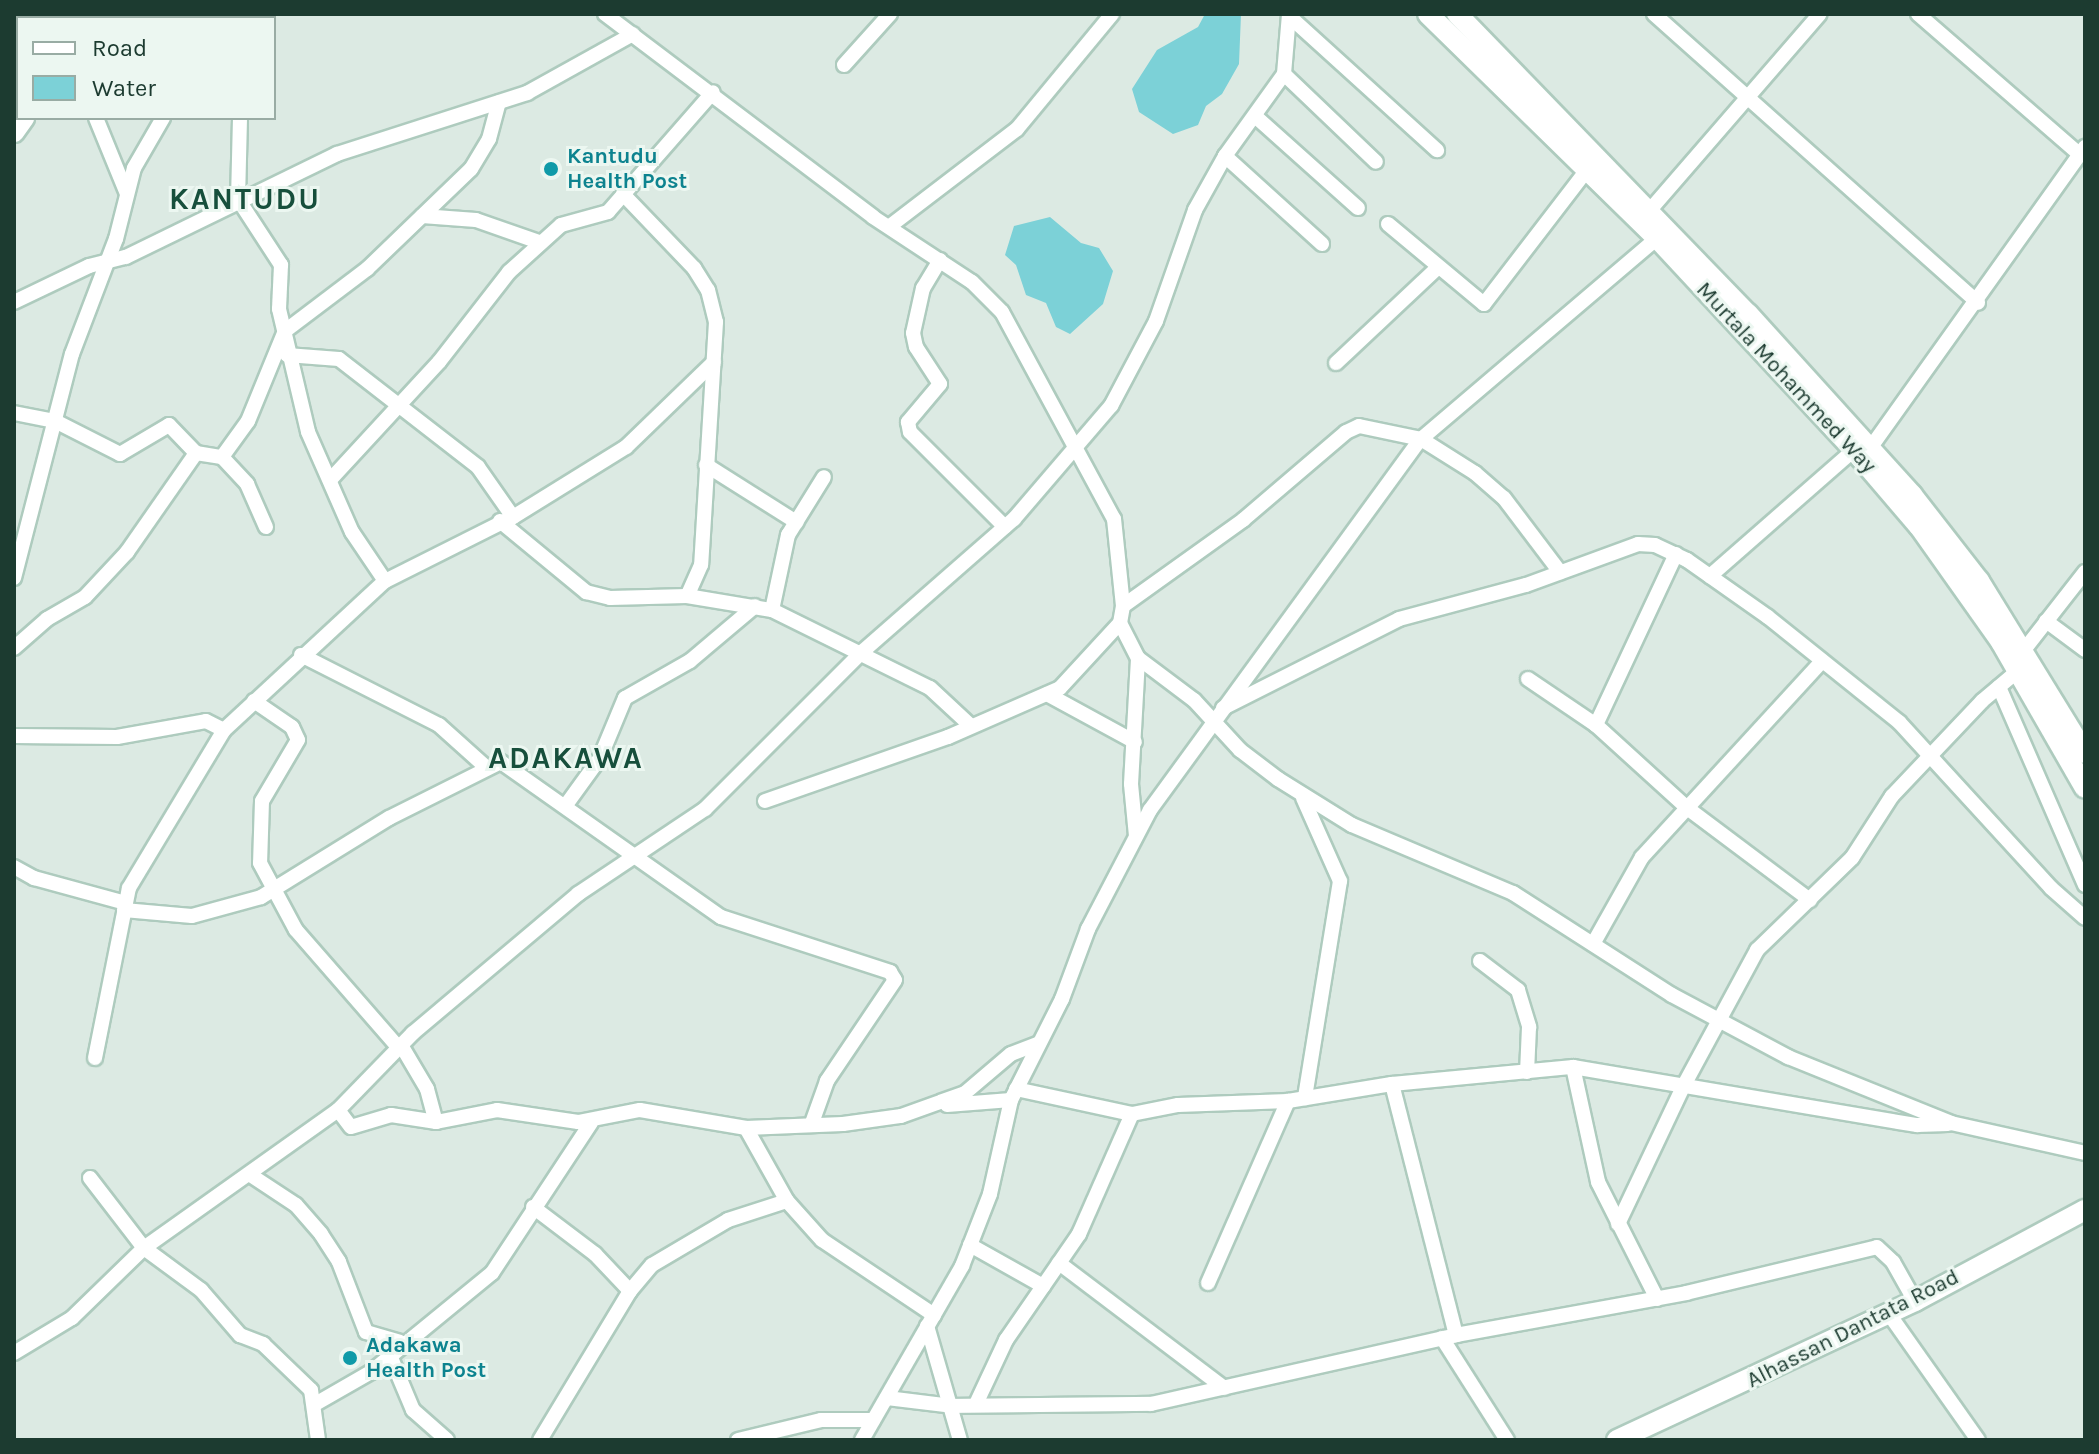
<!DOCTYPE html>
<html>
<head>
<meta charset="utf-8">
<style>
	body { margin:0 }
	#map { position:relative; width:2099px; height:1454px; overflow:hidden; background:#dceae3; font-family:Karla,sans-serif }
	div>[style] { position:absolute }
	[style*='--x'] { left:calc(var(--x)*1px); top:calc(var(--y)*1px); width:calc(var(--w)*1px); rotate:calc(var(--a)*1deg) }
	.water>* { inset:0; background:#7cd1d7 }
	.roads { filter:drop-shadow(2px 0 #aecbbe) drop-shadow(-2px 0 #aecbbe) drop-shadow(0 2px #aecbbe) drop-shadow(0 -2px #aecbbe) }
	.street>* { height:14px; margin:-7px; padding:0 7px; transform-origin:7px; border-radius:7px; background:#fff }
	.secondary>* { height:20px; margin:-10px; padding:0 10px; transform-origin:10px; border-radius:10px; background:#fff }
	.dots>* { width:22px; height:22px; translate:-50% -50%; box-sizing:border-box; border:4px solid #ecf7f1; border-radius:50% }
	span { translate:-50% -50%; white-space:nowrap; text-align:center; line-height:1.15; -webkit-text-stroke:6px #ecf7f1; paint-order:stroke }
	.culture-label { font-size:22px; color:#0d838f; font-weight:700 }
	.left { translate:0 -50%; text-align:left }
	.street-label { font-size:22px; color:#1c3b30 }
	.district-label { font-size:30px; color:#174f3c; font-weight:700; letter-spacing:2px }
	.frame { position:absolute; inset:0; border:16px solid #1c3b30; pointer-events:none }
	.legend { position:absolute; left:16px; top:16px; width:260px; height:104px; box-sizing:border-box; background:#ecf7f1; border:2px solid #99aca4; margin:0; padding:10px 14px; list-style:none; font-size:24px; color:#1c3b30 }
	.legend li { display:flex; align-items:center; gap:16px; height:40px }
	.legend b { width:40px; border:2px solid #99aca4 }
</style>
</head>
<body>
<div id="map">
	<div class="water">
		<i style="clip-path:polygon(1205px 14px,1241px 14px,1239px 64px,1222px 94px,1206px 106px,1198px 125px,1173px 134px,1139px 112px,1132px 89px,1157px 50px,1198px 27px)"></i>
		<i style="clip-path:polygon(1050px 217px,1081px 243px,1099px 248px,1113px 271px,1103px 304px,1070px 334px,1056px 327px,1046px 303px,1026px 295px,1016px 265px,1005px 255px,1014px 226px)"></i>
	</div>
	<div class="roads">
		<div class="street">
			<i style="--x:62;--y:14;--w:4;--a:76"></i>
			<i style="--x:167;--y:14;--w:6;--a:45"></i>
			<i style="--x:605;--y:14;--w:336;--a:37.1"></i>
			<i style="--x:873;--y:217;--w:118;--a:33.3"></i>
			<i style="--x:972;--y:282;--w:42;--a:45"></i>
			<i style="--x:1002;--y:312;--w:235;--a:61.6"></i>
			<i style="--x:1114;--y:519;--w:87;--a:84.1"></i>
			<i style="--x:1123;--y:606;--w:17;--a:100"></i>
			<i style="--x:1120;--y:623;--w:39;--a:63"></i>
			<i style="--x:1138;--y:658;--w:70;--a:36.9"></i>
			<i style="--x:1194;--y:700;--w:68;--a:47.4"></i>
			<i style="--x:1240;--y:750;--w:48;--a:37.3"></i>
			<i style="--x:1278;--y:779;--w:87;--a:31.9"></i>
			<i style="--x:1352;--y:825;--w:175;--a:22.9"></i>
			<i style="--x:1513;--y:893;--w:189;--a:32.7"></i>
			<i style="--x:1672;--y:995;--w:132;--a:28.1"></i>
			<i style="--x:1788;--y:1057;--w:176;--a:22"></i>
			<i style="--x:1951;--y:1123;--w:137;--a:12.6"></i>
			<i style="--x:1654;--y:14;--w:434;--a:41.7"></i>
			<i style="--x:1918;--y:14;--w:215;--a:41"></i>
			<i style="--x:1289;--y:16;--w:200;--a:42.2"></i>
			<i style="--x:215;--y:18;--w:4;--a:-63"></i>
			<i style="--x:844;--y:65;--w:69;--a:-48"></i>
			<i style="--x:1284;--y:74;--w:127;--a:43.7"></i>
			<i style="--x:1255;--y:116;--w:138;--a:41.8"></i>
			<i style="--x:96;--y:118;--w:82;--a:67.8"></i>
			<i style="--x:240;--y:118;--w:81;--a:91.4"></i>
			<i style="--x:238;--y:199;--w:79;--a:56.9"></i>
			<i style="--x:281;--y:265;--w:44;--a:92.6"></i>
			<i style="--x:279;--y:309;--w:126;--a:76.7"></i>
			<i style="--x:308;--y:432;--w:109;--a:66.3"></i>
			<i style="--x:352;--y:532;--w:59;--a:56"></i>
			<i style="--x:1225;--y:156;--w:131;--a:42.2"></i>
			<i style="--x:623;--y:194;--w:103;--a:46.2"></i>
			<i style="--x:694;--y:268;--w:26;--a:58"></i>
			<i style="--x:708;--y:290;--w:33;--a:76"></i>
			<i style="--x:716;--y:322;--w:243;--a:93.5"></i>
			<i style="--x:701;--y:565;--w:34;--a:114"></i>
			<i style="--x:1650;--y:210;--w:259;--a:-49.1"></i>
			<i style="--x:422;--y:216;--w:54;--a:4.2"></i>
			<i style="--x:476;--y:220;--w:67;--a:19.2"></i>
			<i style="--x:1388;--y:224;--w:125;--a:39.8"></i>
			<i style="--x:1484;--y:304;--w:169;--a:-52.5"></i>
			<i style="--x:890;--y:226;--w:160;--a:-37.4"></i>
			<i style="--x:1017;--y:129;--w:149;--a:-50.4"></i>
			<i style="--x:940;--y:260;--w:33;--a:121"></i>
			<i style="--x:923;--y:288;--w:46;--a:102.5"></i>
			<i style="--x:913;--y:333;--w:14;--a:78"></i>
			<i style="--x:916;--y:347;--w:44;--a:57"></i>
			<i style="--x:940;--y:384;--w:50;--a:130.1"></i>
			<i style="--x:908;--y:422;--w:10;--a:79"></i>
			<i style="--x:910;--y:432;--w:134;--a:45"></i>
			<i style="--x:14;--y:302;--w:83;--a:-25.6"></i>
			<i style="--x:89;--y:266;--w:38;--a:-14"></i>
			<i style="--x:126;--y:257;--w:235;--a:-26"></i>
			<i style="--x:337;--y:154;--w:200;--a:-17.8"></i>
			<i style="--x:527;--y:93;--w:121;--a:-29.1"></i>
			<i style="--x:287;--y:355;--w:52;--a:4.4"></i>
			<i style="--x:339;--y:359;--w:176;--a:37.8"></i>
			<i style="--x:478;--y:467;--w:61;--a:55"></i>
			<i style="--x:1336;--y:363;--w:139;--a:-43.2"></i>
			<i style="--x:14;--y:413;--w:42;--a:11"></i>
			<i style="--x:55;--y:421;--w:73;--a:26.9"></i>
			<i style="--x:120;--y:454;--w:57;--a:-30.6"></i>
			<i style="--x:169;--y:425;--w:39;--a:46"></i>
			<i style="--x:196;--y:453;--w:26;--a:9"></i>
			<i style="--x:222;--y:457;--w:37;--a:47"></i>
			<i style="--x:247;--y:484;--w:47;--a:66.2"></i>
			<i style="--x:1871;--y:447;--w:369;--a:-54.5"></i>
			<i style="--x:222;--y:457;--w:44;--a:-54.2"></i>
			<i style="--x:248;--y:421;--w:97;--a:-67.7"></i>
			<i style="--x:285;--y:331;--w:103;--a:-37.1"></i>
			<i style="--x:367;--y:269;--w:144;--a:-43.9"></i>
			<i style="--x:471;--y:169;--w:35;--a:-59"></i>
			<i style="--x:489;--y:139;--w:38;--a:-75"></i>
			<i style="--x:706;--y:465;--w:107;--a:32.3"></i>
			<i style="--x:330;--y:480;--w:161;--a:-47.3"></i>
			<i style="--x:439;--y:362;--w:114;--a:-52.1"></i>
			<i style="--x:509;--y:272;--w:70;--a:-42.1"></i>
			<i style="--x:561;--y:225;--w:49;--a:-15.5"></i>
			<i style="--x:608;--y:212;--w:159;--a:-48.8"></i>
			<i style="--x:500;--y:521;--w:112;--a:39.5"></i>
			<i style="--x:586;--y:592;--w:25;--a:14"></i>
			<i style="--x:610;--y:598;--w:77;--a:-1.5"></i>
			<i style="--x:687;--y:596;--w:86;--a:9.4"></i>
			<i style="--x:772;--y:610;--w:176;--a:26.3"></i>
			<i style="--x:930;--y:688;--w:56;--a:42.8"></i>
			<i style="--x:1676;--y:554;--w:189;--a:115.1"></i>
			<i style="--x:1596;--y:725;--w:122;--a:42.3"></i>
			<i style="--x:1686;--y:807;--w:155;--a:36.9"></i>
			<i style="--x:1710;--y:576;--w:191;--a:-41.2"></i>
			<i style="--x:14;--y:578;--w:231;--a:-75.5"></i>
			<i style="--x:72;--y:354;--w:123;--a:-69.1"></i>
			<i style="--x:116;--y:239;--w:73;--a:-75.8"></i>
			<i style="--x:134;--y:168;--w:58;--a:-59.9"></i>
			<i style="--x:1123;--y:606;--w:148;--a:-35.6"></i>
			<i style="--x:1243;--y:520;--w:135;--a:-40.5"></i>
			<i style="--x:1346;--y:432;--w:14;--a:-25"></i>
			<i style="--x:1359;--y:426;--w:63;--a:11.8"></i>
			<i style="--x:1421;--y:439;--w:64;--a:32.2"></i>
			<i style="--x:1475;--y:473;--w:38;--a:41"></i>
			<i style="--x:1504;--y:498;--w:93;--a:52.9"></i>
			<i style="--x:772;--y:610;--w:77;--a:-78"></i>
			<i style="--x:788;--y:535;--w:68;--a:-58.2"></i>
			<i style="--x:2046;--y:621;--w:49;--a:36.6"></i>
			<i style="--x:14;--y:648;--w:44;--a:-41.3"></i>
			<i style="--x:47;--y:619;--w:44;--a:-30.1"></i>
			<i style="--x:85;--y:597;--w:62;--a:-47"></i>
			<i style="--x:127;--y:552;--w:121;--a:-55.1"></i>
			<i style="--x:2024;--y:650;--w:99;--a:-52"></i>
			<i style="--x:301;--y:655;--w:155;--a:26.9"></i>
			<i style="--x:439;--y:725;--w:64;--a:41.9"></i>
			<i style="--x:1528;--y:679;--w:82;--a:34.1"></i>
			<i style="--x:1999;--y:687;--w:216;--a:66.5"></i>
			<i style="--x:1047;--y:694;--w:100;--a:28.6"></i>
			<i style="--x:254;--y:701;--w:46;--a:34.4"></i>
			<i style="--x:292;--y:727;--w:14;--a:65"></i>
			<i style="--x:298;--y:740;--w:71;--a:120.5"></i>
			<i style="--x:262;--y:801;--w:62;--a:91.8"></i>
			<i style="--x:260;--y:863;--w:76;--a:61.8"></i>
			<i style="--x:296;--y:930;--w:157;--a:48.9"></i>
			<i style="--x:1223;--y:708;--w:197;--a:-26.8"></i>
			<i style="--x:1399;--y:619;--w:131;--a:-15"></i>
			<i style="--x:1526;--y:585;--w:119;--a:-20.1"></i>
			<i style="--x:1638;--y:544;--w:17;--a:3"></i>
			<i style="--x:1655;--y:545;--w:35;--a:25"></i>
			<i style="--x:1687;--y:560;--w:99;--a:35.1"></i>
			<i style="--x:1768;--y:617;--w:168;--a:38.7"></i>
			<i style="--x:1899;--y:722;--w:225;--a:47.5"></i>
			<i style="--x:2051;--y:888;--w:45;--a:41.4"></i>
			<i style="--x:14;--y:736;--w:103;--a:0.6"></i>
			<i style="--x:117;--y:737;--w:90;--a:-10.2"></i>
			<i style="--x:206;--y:721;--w:20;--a:27"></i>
			<i style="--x:1303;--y:798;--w:91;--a:66"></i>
			<i style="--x:1340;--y:881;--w:220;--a:99.2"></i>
			<i style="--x:765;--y:801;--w:194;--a:-19.3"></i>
			<i style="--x:948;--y:737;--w:122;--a:-23.6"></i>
			<i style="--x:1060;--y:688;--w:88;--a:-47.3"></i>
			<i style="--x:566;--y:805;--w:58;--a:-54.1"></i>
			<i style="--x:600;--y:758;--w:65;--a:-67.4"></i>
			<i style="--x:625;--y:698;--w:75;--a:-29.6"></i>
			<i style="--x:690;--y:661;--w:85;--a:-40.2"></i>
			<i style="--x:1136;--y:836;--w:52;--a:-95.5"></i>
			<i style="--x:1131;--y:784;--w:126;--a:-86.8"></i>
			<i style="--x:14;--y:867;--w:23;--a:29"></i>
			<i style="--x:34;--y:878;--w:95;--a:15.2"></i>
			<i style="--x:124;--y:910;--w:68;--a:5"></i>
			<i style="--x:192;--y:916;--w:72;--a:-15.4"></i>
			<i style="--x:261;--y:897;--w:150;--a:-31.7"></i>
			<i style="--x:389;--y:818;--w:125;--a:-26.6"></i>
			<i style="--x:501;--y:762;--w:269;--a:35.2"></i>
			<i style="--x:721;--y:917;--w:178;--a:18"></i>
			<i style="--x:890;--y:972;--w:9;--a:58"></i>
			<i style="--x:895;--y:980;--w:122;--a:124"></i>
			<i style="--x:827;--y:1081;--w:45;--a:109.7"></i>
			<i style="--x:1593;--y:944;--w:100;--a:-60.6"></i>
			<i style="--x:1642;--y:857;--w:266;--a:-47.4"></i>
			<i style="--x:1480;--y:961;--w:48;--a:37.3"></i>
			<i style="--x:1518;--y:990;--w:39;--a:73"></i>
			<i style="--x:1529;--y:1027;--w:45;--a:92.5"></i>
			<i style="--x:401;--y:1045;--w:51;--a:59.4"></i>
			<i style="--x:427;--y:1089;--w:34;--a:75"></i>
			<i style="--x:95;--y:1058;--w:173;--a:-78.7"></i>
			<i style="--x:129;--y:888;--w:184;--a:-59"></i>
			<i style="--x:224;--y:730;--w:219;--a:-42.8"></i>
			<i style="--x:385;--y:581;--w:143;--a:-26.6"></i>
			<i style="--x:513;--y:517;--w:133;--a:-31.8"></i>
			<i style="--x:626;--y:447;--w:122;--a:-44"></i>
			<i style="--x:1573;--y:1067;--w:118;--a:77.7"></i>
			<i style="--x:1598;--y:1182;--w:131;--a:63.2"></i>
			<i style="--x:1392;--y:1084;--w:259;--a:75.7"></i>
			<i style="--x:1016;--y:1089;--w:119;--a:12.2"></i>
			<i style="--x:1132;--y:1114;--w:47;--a:-11.1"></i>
			<i style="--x:1178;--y:1105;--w:110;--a:-2.1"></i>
			<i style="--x:1288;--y:1101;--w:105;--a:-9.3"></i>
			<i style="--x:1392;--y:1084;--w:182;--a:-5.4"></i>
			<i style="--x:1573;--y:1067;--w:349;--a:9.6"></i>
			<i style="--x:1917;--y:1125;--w:31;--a:-2"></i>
			<i style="--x:947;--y:1105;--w:64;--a:-4.5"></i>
			<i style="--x:338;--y:1110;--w:21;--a:53"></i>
			<i style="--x:351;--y:1127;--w:42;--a:-16.7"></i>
			<i style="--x:391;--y:1115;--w:46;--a:8.8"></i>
			<i style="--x:436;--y:1122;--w:62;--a:-11.1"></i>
			<i style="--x:497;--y:1110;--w:82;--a:8.4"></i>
			<i style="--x:578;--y:1122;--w:63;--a:-11"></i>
			<i style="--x:640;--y:1110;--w:108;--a:9.6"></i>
			<i style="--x:746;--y:1128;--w:97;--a:-2.4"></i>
			<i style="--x:843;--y:1124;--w:59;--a:-7.9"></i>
			<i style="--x:901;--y:1116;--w:68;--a:-19.8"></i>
			<i style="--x:965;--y:1093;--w:60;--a:-40.3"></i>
			<i style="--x:1011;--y:1054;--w:30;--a:-21"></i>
			<i style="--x:746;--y:1128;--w:84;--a:60.7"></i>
			<i style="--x:787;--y:1201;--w:52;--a:48.1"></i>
			<i style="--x:822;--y:1240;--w:135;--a:33.8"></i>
			<i style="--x:249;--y:1174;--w:56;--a:33.4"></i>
			<i style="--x:296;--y:1205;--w:38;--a:49"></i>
			<i style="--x:321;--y:1234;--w:33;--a:57"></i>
			<i style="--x:339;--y:1262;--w:75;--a:68.9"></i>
			<i style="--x:366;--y:1332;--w:35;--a:16"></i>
			<i style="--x:90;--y:1178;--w:88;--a:52.4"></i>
			<i style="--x:144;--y:1248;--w:71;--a:36.4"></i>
			<i style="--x:201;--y:1290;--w:60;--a:49.1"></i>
			<i style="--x:240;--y:1335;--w:25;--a:21"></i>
			<i style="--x:263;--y:1344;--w:66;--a:43.8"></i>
			<i style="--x:311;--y:1390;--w:50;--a:82"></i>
			<i style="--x:533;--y:1207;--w:78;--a:37.2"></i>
			<i style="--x:595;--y:1254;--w:51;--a:46.6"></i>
			<i style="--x:1618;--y:1224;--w:152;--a:-64.6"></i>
			<i style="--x:1683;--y:1087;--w:156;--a:-61.6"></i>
			<i style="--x:1757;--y:950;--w:132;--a:-44.1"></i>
			<i style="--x:1852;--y:858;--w:74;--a:-57.2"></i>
			<i style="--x:1892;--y:796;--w:131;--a:-46.5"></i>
			<i style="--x:1982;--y:701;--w:48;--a:-40"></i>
			<i style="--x:970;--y:1245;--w:84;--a:29.3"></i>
			<i style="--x:1059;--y:1263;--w:207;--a:37.1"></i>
			<i style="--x:1208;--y:1283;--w:199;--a:-66.3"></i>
			<i style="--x:1889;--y:1314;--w:154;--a:54.8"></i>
			<i style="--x:927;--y:1326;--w:119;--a:73.9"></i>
			<i style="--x:1442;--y:1338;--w:121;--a:57.5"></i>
			<i style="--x:14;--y:1353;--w:68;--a:-31.1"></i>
			<i style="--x:72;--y:1318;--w:100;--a:-44.2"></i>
			<i style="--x:144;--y:1248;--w:238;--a:-35.4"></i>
			<i style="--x:338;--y:1110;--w:107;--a:-45.8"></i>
			<i style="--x:413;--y:1033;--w:216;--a:-40.1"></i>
			<i style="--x:578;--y:894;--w:153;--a:-33.8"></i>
			<i style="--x:705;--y:809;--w:222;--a:-45"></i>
			<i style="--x:862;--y:652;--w:202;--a:-41.2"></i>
			<i style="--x:1014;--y:519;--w:149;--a:-49.4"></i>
			<i style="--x:1111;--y:406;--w:96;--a:-62.1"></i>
			<i style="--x:1156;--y:321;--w:118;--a:-70.6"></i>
			<i style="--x:1195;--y:210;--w:62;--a:-60.9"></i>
			<i style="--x:1225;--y:156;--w:101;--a:-54.3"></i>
			<i style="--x:1284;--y:74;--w:60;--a:-85.2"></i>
			<i style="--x:389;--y:1353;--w:62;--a:67.2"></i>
			<i style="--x:413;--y:1410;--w:45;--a:41.4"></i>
			<i style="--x:887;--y:1398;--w:65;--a:7"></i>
			<i style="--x:952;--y:1406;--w:199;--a:-0.6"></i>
			<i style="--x:1151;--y:1404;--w:313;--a:-12.7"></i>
			<i style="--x:1456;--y:1335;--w:234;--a:-10.3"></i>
			<i style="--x:1686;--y:1293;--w:196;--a:-13.5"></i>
			<i style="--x:1877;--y:1247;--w:22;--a:43"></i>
			<i style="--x:1893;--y:1262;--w:45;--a:60.6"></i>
			<i style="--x:317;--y:1403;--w:62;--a:-29.9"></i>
			<i style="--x:371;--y:1372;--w:156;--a:-39.3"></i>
			<i style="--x:492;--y:1273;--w:180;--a:-56.6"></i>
			<i style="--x:976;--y:1404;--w:71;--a:-64.9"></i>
			<i style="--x:1006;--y:1340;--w:129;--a:-55.4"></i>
			<i style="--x:1079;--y:1234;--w:131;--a:-66.2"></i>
			<i style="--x:540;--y:1440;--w:174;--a:-58.9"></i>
			<i style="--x:630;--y:1291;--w:34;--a:-50"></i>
			<i style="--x:652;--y:1265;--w:88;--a:-30.6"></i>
			<i style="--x:728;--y:1220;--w:62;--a:-17.9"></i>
			<i style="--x:738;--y:1440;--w:85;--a:-13.5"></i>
			<i style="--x:821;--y:1420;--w:52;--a:0"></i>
			<i style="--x:862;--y:1440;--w:201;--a:-60.1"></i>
			<i style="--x:962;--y:1266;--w:77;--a:-68.7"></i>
			<i style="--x:990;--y:1194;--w:96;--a:-77.4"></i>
			<i style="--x:1011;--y:1100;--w:113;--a:-63.2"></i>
			<i style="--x:1062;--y:999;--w:75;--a:-69.6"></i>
			<i style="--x:1088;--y:929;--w:134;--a:-62.5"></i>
			<i style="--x:1150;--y:810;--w:459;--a:-53.9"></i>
			<i style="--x:1421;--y:439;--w:310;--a:-40.4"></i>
		</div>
		<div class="secondary">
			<i style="--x:1428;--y:14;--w:320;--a:44.4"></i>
			<i style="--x:1657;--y:238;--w:289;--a:47.1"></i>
			<i style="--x:1854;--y:450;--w:100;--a:49.5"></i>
			<i style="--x:1919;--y:526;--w:142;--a:54.7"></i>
			<i style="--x:2001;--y:642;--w:168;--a:60.1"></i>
			<i style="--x:1457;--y:14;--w:418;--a:45.9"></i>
			<i style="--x:1748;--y:314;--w:244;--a:47.8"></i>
			<i style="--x:1912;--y:495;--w:109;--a:52.1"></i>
			<i style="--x:1979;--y:581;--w:202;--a:58.4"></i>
			<i style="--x:103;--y:18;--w:6;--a:-45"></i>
			<i style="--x:14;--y:132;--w:17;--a:-54"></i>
			<i style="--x:1617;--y:1440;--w:329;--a:-25"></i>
			<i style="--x:1915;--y:1301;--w:193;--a:-28.2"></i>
		</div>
	</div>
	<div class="dots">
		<i style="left:551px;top:169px;background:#0f9aa8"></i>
		<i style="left:350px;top:1358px;background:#0f9aa8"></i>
	</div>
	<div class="culture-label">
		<span class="left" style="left:567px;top:169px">Kantudu<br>Health Post</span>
		<span class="left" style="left:366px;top:1358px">Adakawa<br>Health Post</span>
	</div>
	<div class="street-label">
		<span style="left:1786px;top:378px;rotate:47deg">Murtala Mohammed Way</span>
		<span style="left:1853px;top:1329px;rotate:-27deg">Alhassan Dantata Road</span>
	</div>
	<div class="district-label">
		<span style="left:245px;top:199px">KANTUDU</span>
		<span style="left:566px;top:758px">ADAKAWA</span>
	</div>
	<div class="frame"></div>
	<ul class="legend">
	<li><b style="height:10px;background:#fff"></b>Road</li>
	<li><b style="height:22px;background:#7cd1d7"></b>Water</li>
	</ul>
</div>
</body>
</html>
